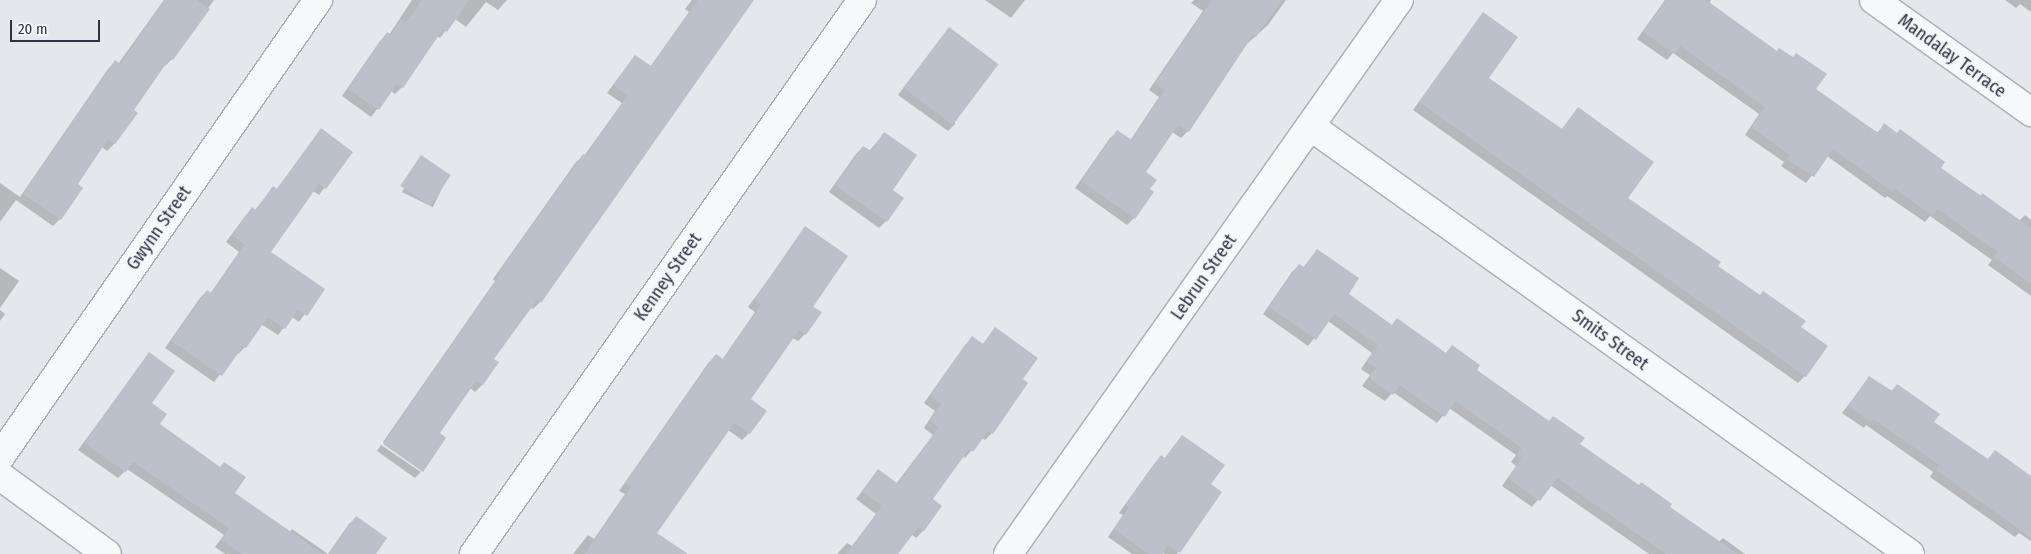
<!DOCTYPE html>
<html>
<head>
<meta charset="utf-8">
<style>
	body { margin:0 }
	#map { position:relative; width:2031px; height:554px; overflow:hidden; background:#e4e7ec; font-family:"Fira Sans Condensed",sans-serif }
	div>[style] { position:absolute }
	[style*='--x'] { left:calc(var(--x)*1px); top:calc(var(--y)*1px); width:calc(var(--w)*1px); rotate:calc(var(--a)*1deg) }
	.shadow>* { inset:0; background:#0003; transform-origin:0 0 }
	.building>* { inset:0; background:#bbc0ca; transform-origin:0 0 }
	.roads { filter:drop-shadow(1px 0 #a9aeb7) drop-shadow(-1px 0 #a9aeb7) drop-shadow(0 1px #a9aeb7) drop-shadow(0 -1px #a9aeb7) }
	.minor>* { height:28px; margin:-14px; padding:0 14px; transform-origin:14px; border-radius:14px; background:#f7f8fa }
	span { translate:-50% -50%; white-space:nowrap; text-align:center; line-height:1.15; -webkit-text-stroke:4px #f4f6f9; paint-order:stroke }
	.street-label { font-size:18px; color:#2b3445 }
	.scale { position:absolute; left:10px; top:20px; width:90px; height:22px; box-sizing:border-box; border:2px solid #2b3445; border-top:0; padding-left:6px; font-size:15px; line-height:18px; white-space:nowrap; color:#2b3445; -webkit-text-stroke:4px #f4f6f9; paint-order:stroke }
</style>
</head>
<body>
<div id="map">
	<div class="shadow">
		<i style="clip-path:polygon(164px 0,214px 0,172px 59px,165px 66px,163px 65px,132px 110px,136px 113px,114px 144px,107px 151px,102px 147px,76px 184px,82px 188px,60px 219px,53px 226px,16px 200px,0 222px,0 183px,20px 197px,108px 69px,115px 62px,118px 64px)"></i>
		<i style="clip-path:polygon(412px 0,507px 0,498px 10px,486px 2px,466px 27px,455px 19px,440px 38px,437px 36px,402px 87px,395px 94px,391px 91px,371px 117px,342px 96px,380px 41px,387px 34px,389px 35px)"></i>
		<i style="clip-path:polygon(692px 0,747px 0,540px 302px,533px 309px,530px 307px,493px 359px,497px 363px,482px 385px,475px 392px,470px 388px,438px 434px,423px 470px,383px 442px,495px 281px,493px 279px,576px 162px,584px 156px,622px 103px,607px 93px,635px 56px,650px 67px,689px 12px,685px 9px)"></i>
		<i style="clip-path:polygon(985px 0,1025px 0,1011px 18px)"></i>
		<i style="clip-path:polygon(1194px 0,1286px 0,1268px 25px,1248px 43px,1247px 42px,1188px 131px,1181px 138px,1172px 132px,1144px 172px,1134px 218px,1127px 225px,1075px 188px,1110px 138px,1117px 132px,1130px 141px,1159px 97px,1149px 90px,1203px 11px,1191px 3px)"></i>
		<i style="clip-path:polygon(1665px 0,1711px 0,1709px 4px,1814px 90px,1877px 133px,1884px 125px,1939px 168px,2019px 221px,2025px 215px,2031px 220px,2031px 296px,1988px 265px,1992px 260px,1930px 216px,1925px 222px,1887px 196px,1885px 198px,1827px 156px,1806px 183px,1781px 166px,1784px 162px,1745px 135px,1759px 114px,1673px 53px,1667px 60px,1637px 39px)"></i>
		<i style="clip-path:polygon(2005px 0,2031px 0,2031px 12px,2020px 4px,2016px 8px)"></i>
		<i style="clip-path:polygon(1483px 13px,1487px 78px,1561px 130px,1578px 109px,1626px 198px,1799px 328px,1805px 376px,1798px 383px,1413px 110px)"></i>
		<i style="clip-path:polygon(949px 29px,955px 124px,948px 131px,898px 95px)"></i>
		<i style="clip-path:polygon(321px 130px,351px 152px,319px 195px,313px 191px,269px 252px,323px 289px,299px 322px,292px 317px,278px 335px,261px 324px,245px 347px,238px 354px,237px 353px,214px 382px,165px 348px,200px 298px,207px 291px,210px 294px,239px 252px,226px 242px,246px 215px,255px 210px,273px 188px,276px 190px)"></i>
		<i style="clip-path:polygon(884px 134px,891px 190px,886px 221px,879px 228px,829px 192px,856px 154px,863px 147px,869px 151px)"></i>
		<i style="left:418px;top:160px;width:34px;height:36px;rotate:26deg"></i>
		<i style="clip-path:polygon(806px 228px,812px 307px,805px 334px,798px 341px,793px 338px,749px 400px,749px 433px,742px 440px,728px 430px,656px 534px,667px 554px,573px 554px,588px 535px,594px 539px,625px 494px,619px 491px,709px 362px,716px 355px,722px 360px,755px 312px,748px 307px)"></i>
		<i style="clip-path:polygon(1317px 250px,1347px 295px,1391px 326px,1397px 320px,1445px 354px,1452px 346px,1475px 370px,1579px 444px,1719px 542px,1723px 538px,1745px 554px,1649px 554px,1550px 485px,1532px 507px,1502px 486px,1516px 466px,1511px 462px,1516px 455px,1449px 408px,1437px 423px,1393px 392px,1385px 401px,1362px 386px,1370px 375px,1361px 369px,1372px 353px,1328px 321px,1308px 346px,1263px 314px,1292px 272px,1299px 265px,1303px 268px)"></i>
		<i style="clip-path:polygon(0 268px,19px 281px,0 308px)"></i>
		<i style="clip-path:polygon(0 310px,5px 314px,0 321px)"></i>
		<i style="clip-path:polygon(995px 329px,1021px 379px,992px 433px,985px 440px,982px 438px,965px 458px,963px 456px,931px 499px,941px 506px,923px 531px,916px 538px,911px 534px,896px 554px,837px 554px,847px 543px,852px 546px,876px 514px,856px 499px,878px 471px,896px 484px,933px 435px,924px 428px,935px 411px,924px 403px,965px 345px,972px 338px,982px 345px)"></i>
		<i style="clip-path:polygon(149px 354px,150px 404px,158px 424px,233px 494px,289px 532px,292px 529px,328px 554px,225px 554px,215px 547px,224px 535px,127px 469px,118px 478px,78px 450px)"></i>
		<i style="clip-path:polygon(1869px 378px,1890px 392px,1897px 385px,1933px 422px,1987px 460px,1995px 452px,2031px 477px,2031px 541px,2019px 533px,2015px 537px,1930px 477px,1933px 472px,1866px 425px,1864px 428px,1842px 413px)"></i>
		<i style="clip-path:polygon(1182px 436px,1210px 485px,1177px 554px,1165px 554px,1162px 552px,1160px 554px,1132px 554px,1108px 537px,1123px 515px,1119px 513px,1154px 464px,1161px 457px,1164px 459px)"></i>
		<i style="clip-path:polygon(381px 445px,421px 472px,415px 478px,377px 451px)"></i>
		<i style="clip-path:polygon(356px 518px,375px 554px,328px 554px,349px 524px)"></i>
	</div>
	<div class="building">
		<i style="clip-path:polygon(165px 0,197px 0,210px 9px,173px 60px,170px 58px,134px 110px,138px 113px,115px 144px,108px 139px,78px 184px,83px 188px,61px 220px,23px 194px,115px 60px,120px 64px)"></i>
		<i style="clip-path:polygon(422px 0,469px 0,447px 32px,443px 29px,403px 88px,397px 84px,379px 110px,348px 89px,387px 32px,391px 35px,401px 19px,406px 23px)"></i>
		<i style="clip-path:polygon(698px 0,754px 0,541px 303px,537px 300px,494px 359px,499px 362px,483px 385px,476px 381px,440px 433px,446px 438px,423px 472px,383px 444px,501px 273px,499px 272px,583px 154px,586px 155px,628px 95px,613px 85px,635px 55px,651px 66px)"></i>
		<i style="clip-path:polygon(1212px 0,1282px 0,1256px 37px,1253px 35px,1189px 132px,1178px 125px,1146px 172px,1157px 180px,1150px 189px,1154px 192px,1135px 219px,1081px 181px,1117px 130px,1132px 140px,1165px 90px,1155px 83px)"></i>
		<i style="clip-path:polygon(1666px 0,1706px 0,1777px 51px,1779px 48px,1793px 57px,1796px 53px,1827px 74px,1816px 89px,1878px 133px,1884px 123px,1897px 133px,1900px 129px,1945px 162px,1941px 168px,1981px 196px,1982px 193px,2031px 228px,2031px 284px,1994px 257px,1998px 252px,1937px 209px,1933px 216px,1895px 189px,1893px 192px,1833px 149px,1814px 177px,1787px 159px,1790px 155px,1751px 127px,1765px 107px,1680px 46px,1675px 54px,1643px 32px)"></i>
		<i style="clip-path:polygon(1483px 12px,1518px 37px,1489px 78px,1562px 129px,1578px 107px,1654px 162px,1628px 198px,1721px 262px,1718px 266px,1760px 295px,1763px 291px,1806px 321px,1801px 327px,1828px 346px,1806px 377px,1419px 102px)"></i>
		<i style="left:949px;top:27px;width:62px;height:76px;rotate:37deg"></i>
		<i style="clip-path:polygon(321px 128px,353px 152px,326px 189px,319px 184px,271px 252px,325px 289px,307px 316px,298px 310px,285px 329px,268px 317px,246px 348px,243px 346px,222px 376px,171px 341px,207px 290px,211px 293px,245px 245px,232px 235px,252px 207px,256px 210px,273px 186px,277px 189px)"></i>
		<i style="clip-path:polygon(884px 132px,917px 155px,893px 190px,904px 198px,887px 222px,835px 185px,863px 146px,871px 151px)"></i>
		<i style="left:421px;top:155px;width:36px;height:37px;rotate:34deg"></i>
		<i style="clip-path:polygon(805px 226px,848px 256px,813px 307px,822px 312px,806px 335px,799px 330px,751px 399px,767px 411px,750px 434px,735px 423px,732px 426px,657px 533px,688px 554px,585px 554px,631px 487px,625px 483px,716px 354px,723px 359px,761px 305px,754px 300px)"></i>
		<i style="clip-path:polygon(1317px 249px,1359px 278px,1349px 294px,1392px 325px,1397px 318px,1446px 353px,1452px 345px,1480px 365px,1477px 370px,1549px 421px,1553px 416px,1585px 438px,1580px 444px,1639px 485px,1641px 482px,1672px 504px,1670px 507px,1738px 554px,1666px 554px,1557px 478px,1540px 501px,1508px 478px,1522px 458px,1517px 455px,1522px 448px,1455px 401px,1445px 417px,1400px 385px,1393px 395px,1369px 378px,1376px 367px,1367px 362px,1378px 345px,1334px 314px,1316px 340px,1269px 307px,1299px 264px,1304px 267px)"></i>
		<i style="clip-path:polygon(995px 327px,1038px 358px,1023px 379px,1028px 383px,993px 434px,988px 431px,973px 452px,969px 449px,933px 499px,942px 506px,924px 531px,918px 527px,898px 554px,847px 554px,882px 506px,862px 491px,878px 469px,898px 484px,939px 427px,930px 421px,941px 404px,930px 396px,972px 336px,983px 344px)"></i>
		<i style="clip-path:polygon(149px 352px,175px 371px,152px 403px,167px 414px,160px 424px,220px 467px,224px 462px,246px 477px,235px 493px,323px 554px,241px 554px,221px 540px,229px 528px,133px 462px,126px 472px,84px 443px)"></i>
		<i style="clip-path:polygon(1869px 376px,1892px 391px,1897px 384px,1940px 414px,1934px 422px,1988px 459px,1995px 450px,2031px 476px,2031px 538px,1936px 470px,1939px 465px,1873px 419px,1871px 422px,1848px 406px)"></i>
		<i style="clip-path:polygon(1182px 435px,1225px 465px,1211px 484px,1222px 492px,1180px 553px,1168px 545px,1162px 554px,1148px 554px,1114px 529px,1129px 508px,1125px 505px,1161px 455px,1165px 458px)"></i>
		<i style="clip-path:polygon(356px 516px,387px 538px,376px 554px,329px 554px)"></i>
	</div>
	<div class="roads">
		<div class="minor">
			<i style="--x:1874;--y:0;--w:193;--a:35.5"></i>
			<i style="--x:1310;--y:126;--w:737;--a:35.5"></i>
			<i style="--x:0;--y:457;--w:557;--a:-55.17"></i>
			<i style="--x:0;--y:476;--w:132;--a:36.1"></i>
			<i style="--x:474;--y:554;--w:676;--a:-54.99"></i>
			<i style="--x:1008;--y:554;--w:678;--a:-54.79"></i>
		</div>
	</div>
	<div class="street-label">
		<span style="left:1952px;top:56px;rotate:36deg">Mandalay Terrace</span>
		<span style="left:159px;top:228px;rotate:-55deg">Gwynn Street</span>
		<span style="left:668px;top:277px;rotate:-55deg">Kenney Street</span>
		<span style="left:1204px;top:277px;rotate:-55deg">Lebrun Street</span>
		<span style="left:1610px;top:340px;rotate:36deg">Smits Street</span>
	</div>
	<div class="scale">20 m</div>
</div>
</body>
</html>
